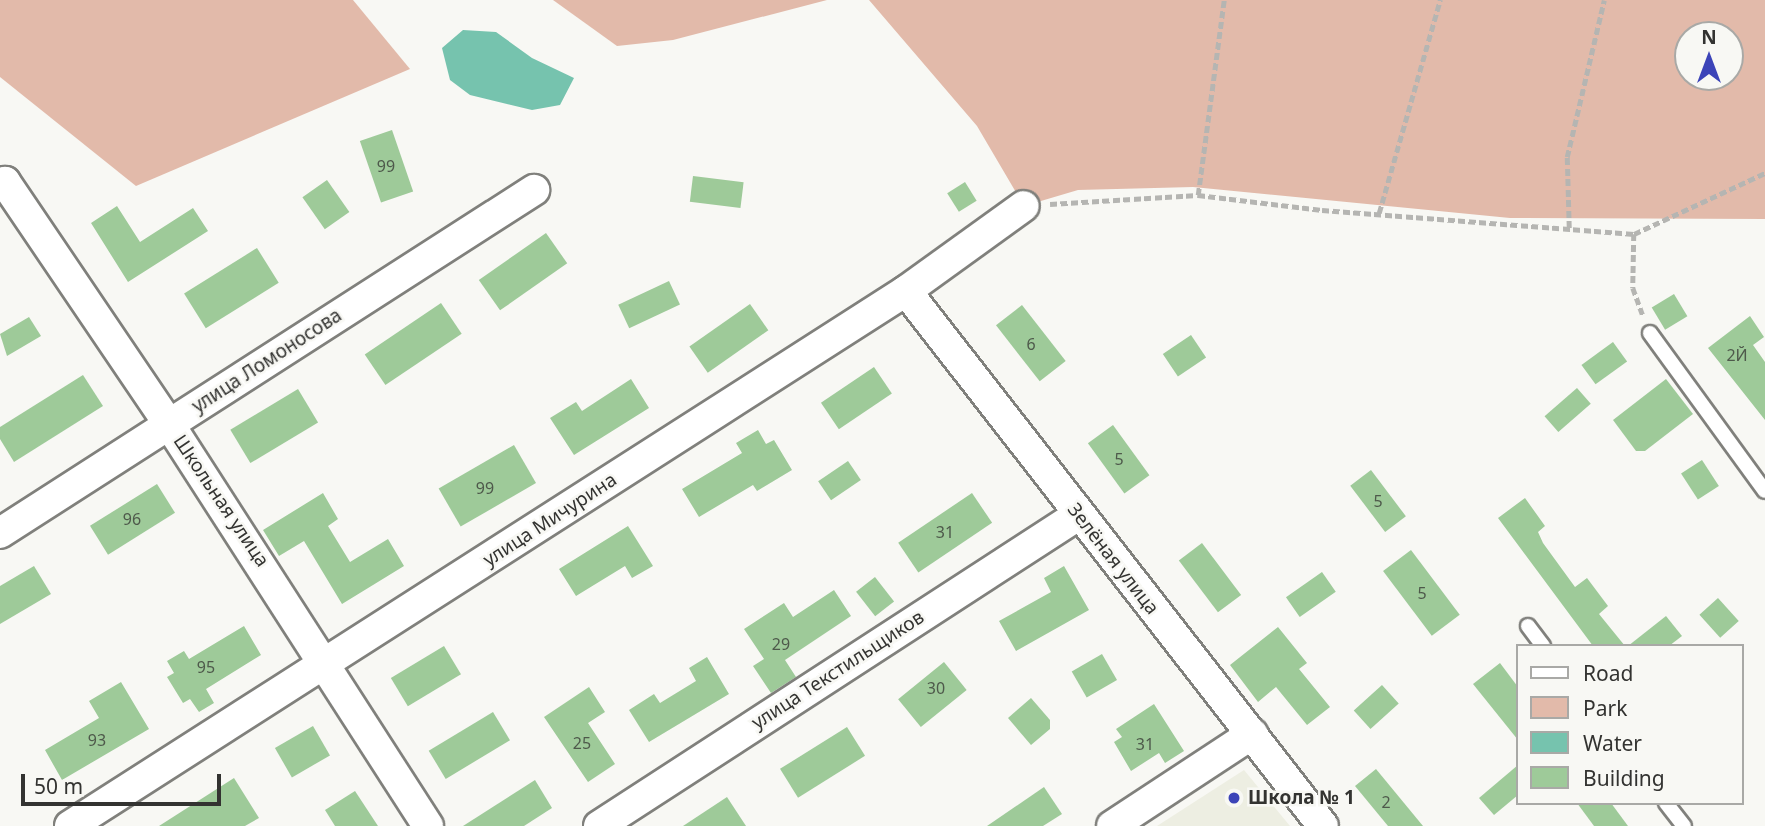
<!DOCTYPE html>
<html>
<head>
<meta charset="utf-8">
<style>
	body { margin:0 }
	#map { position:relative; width:1765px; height:826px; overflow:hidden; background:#f8f8f4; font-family:"Noto Sans",sans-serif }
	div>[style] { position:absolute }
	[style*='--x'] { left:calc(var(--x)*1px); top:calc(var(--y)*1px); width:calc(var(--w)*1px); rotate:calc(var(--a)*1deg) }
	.built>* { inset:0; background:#edeee2 }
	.green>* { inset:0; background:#e2baaa }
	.water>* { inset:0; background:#76c3ae }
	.building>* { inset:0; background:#9eca99; transform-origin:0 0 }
	.path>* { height:4.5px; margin-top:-2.25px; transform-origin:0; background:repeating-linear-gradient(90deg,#b5b5b2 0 7px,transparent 0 10.5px) }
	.roads { filter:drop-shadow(2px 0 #80807c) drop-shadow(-2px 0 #80807c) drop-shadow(0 2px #80807c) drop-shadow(0 -2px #80807c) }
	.service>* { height:14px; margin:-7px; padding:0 7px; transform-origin:7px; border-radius:7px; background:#fff }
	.minor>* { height:30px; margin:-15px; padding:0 15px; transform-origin:15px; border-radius:15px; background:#fff }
	.dots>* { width:19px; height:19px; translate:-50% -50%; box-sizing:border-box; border:4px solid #f8f8f4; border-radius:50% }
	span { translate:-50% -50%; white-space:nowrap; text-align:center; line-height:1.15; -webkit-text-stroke:5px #f8f8f4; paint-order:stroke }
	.number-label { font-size:16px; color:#4e594b }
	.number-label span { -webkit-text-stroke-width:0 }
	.street-label { font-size:19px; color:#333331 }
	.poi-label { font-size:19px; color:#333331; font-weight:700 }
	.left { translate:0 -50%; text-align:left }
	.legend { position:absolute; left:1516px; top:644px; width:228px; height:161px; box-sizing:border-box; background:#f8f8f4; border:2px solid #a9a9a6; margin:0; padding:9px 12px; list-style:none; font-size:21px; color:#333331 }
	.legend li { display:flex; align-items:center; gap:14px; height:35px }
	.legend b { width:35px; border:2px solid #a9a9a6 }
	.north { position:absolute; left:1674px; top:21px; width:70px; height:70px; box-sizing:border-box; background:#f8f8f4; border:2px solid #a9a9a6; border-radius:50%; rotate:0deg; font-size:19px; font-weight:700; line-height:28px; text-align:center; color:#333331 }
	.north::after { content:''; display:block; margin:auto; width:24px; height:32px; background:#3c44b8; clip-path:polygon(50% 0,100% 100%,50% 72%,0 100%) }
	.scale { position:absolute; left:21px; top:774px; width:200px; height:32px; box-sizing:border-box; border:4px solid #333331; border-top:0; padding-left:9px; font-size:21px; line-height:24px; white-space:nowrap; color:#333331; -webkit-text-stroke:5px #f8f8f4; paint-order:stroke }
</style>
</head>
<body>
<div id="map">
	<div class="built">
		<i style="clip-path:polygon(1244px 770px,1290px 826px,1157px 826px)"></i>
	</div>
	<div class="green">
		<i style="clip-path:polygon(0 0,353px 0,410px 69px,136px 186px,0 77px)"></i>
		<i style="clip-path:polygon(553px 0,827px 0,673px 40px,617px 46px)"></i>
		<i style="clip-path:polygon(evenodd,869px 0,1765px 0,1765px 219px,1510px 218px,1193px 187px,1078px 190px,1024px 206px,977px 126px,869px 0,1688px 35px,1730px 35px,1730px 77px,1688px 77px,1688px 35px)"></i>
	</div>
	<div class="water">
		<i style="clip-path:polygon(463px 30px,496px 32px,532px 58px,574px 78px,560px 105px,532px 110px,470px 95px,450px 80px,442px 48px)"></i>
	</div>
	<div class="building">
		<i style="left:392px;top:130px;width:65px;height:34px;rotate:71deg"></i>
		<i style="left:693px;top:176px;width:51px;height:26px;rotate:7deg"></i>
		<i style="left:327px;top:180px;width:39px;height:30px;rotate:55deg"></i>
		<i style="left:965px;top:182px;width:22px;height:21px;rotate:58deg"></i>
		<i style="clip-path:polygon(117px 206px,140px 242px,193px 208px,208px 231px,128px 282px,91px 223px)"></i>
		<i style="left:546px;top:233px;width:37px;height:82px;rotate:55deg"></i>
		<i style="left:257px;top:248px;width:41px;height:86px;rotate:58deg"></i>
		<i style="left:669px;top:281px;width:26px;height:56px;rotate:65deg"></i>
		<i style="left:1674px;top:294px;width:26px;height:26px;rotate:59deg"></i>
		<i style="left:441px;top:303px;width:37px;height:92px;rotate:56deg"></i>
		<i style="left:750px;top:304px;width:32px;height:74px;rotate:55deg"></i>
		<i style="left:1022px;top:305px;width:71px;height:33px;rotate:52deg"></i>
		<i style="clip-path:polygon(1750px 316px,1764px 337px,1753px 345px,1765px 362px,1765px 420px,1708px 348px)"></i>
		<i style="clip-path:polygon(29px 317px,41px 336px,7px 356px,0 334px)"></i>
		<i style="left:1191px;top:335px;width:27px;height:34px;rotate:56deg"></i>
		<i style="left:1613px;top:342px;width:24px;height:39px;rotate:54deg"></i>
		<i style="left:874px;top:367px;width:32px;height:64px;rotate:56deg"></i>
		<i style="clip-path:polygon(83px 375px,103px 406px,14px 462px,0 439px,0 427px)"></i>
		<i style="clip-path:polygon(631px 379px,649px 408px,574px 455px,550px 418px,576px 402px,582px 411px)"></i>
		<i style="clip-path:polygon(1666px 379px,1693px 414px,1645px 451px,1636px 451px,1613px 420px)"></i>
		<i style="left:1577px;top:388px;width:21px;height:43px;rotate:49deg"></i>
		<i style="left:298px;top:389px;width:39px;height:79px;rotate:59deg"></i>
		<i style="left:1113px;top:425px;width:62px;height:31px;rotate:54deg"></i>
		<i style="clip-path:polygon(758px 430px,766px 444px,774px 440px,792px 470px,757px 491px,753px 485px,699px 517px,682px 489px,742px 453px,736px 443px)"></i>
		<i style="left:514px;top:445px;width:44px;height:87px;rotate:60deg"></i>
		<i style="left:1702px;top:460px;width:31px;height:25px;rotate:57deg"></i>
		<i style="left:848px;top:461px;width:23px;height:36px;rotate:56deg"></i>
		<i style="left:1371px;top:470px;width:58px;height:26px;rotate:53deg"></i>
		<i style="left:157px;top:484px;width:34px;height:79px;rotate:58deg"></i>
		<i style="clip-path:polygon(323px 493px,338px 519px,328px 526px,350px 562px,388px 539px,404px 566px,342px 604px,304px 541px,279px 556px,263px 530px)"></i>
		<i style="left:972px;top:493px;width:36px;height:89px;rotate:56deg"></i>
		<i style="clip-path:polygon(1525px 498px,1545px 526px,1538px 532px,1543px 543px,1575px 587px,1587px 578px,1608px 606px,1599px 614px,1625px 646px,1593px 646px,1498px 518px)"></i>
		<i style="clip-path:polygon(628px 526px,653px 566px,632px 578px,625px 566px,576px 596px,559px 569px)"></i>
		<i style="left:1202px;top:543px;width:65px;height:29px;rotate:53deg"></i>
		<i style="left:1411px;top:550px;width:81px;height:35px;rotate:53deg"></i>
		<i style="clip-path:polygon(34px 566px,51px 594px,0 624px,0 586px)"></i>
		<i style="clip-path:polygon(1064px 566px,1089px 610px,1016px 651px,999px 621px,1051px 592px,1044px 578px)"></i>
		<i style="left:1322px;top:572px;width:24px;height:44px;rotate:55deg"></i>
		<i style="left:875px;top:577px;width:31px;height:24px;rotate:52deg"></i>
		<i style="clip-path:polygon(834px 590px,851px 616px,785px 660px,796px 677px,771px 693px,753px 666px,764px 659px,744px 629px,784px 603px,793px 617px)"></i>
		<i style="left:1718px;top:598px;width:31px;height:25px;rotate:48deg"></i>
		<i style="clip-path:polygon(1666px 616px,1682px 636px,1669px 646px,1628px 646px)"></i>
		<i style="clip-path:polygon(244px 626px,261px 655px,206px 689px,214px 703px,199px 712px,190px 699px,183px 703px,167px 677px,174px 673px,167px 661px,184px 651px,189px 659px)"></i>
		<i style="clip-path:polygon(1278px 627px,1307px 663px,1299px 669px,1330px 707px,1307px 725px,1276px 687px,1258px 702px,1230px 665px)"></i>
		<i style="left:444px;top:646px;width:33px;height:62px;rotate:59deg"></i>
		<i style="left:1102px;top:654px;width:30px;height:35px;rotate:60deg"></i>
		<i style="clip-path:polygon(707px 657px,729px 694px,649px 742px,629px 710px,654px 694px,660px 703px,696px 681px,689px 668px)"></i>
		<i style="left:944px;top:662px;width:36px;height:59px;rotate:51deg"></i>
		<i style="clip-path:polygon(1500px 663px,1518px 687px,1518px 740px,1473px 684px)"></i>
		<i style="clip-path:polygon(121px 682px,149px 729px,62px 780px,45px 750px,99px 718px,89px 701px)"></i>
		<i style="left:1382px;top:685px;width:25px;height:38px;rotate:48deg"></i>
		<i style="clip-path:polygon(589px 687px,605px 712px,588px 723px,615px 764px,588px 782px,544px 717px)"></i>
		<i style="clip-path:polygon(1031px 698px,1050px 720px,1050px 729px,1031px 745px,1008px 718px)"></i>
		<i style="clip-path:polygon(1154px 704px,1184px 751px,1165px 763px,1159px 753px,1131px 771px,1114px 742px,1122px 737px,1116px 729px)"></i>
		<i style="left:493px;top:712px;width:33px;height:75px;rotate:59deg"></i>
		<i style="left:313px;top:726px;width:34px;height:44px;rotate:60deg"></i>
		<i style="left:847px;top:727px;width:34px;height:79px;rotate:58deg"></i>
		<i style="clip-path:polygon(1518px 765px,1518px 795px,1494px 815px,1479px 798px)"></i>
		<i style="clip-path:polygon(1376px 769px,1423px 826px,1388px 826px,1355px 786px)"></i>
		<i style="clip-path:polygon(234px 778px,259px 818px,245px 826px,159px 826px)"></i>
		<i style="clip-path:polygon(535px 780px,552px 808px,524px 826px,463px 826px)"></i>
		<i style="clip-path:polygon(1044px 787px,1062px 814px,1043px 826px,987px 826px)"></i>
		<i style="clip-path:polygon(355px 791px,378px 826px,335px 826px,325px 810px)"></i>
		<i style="clip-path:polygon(727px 797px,746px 826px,683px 826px)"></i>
		<i style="clip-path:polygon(1577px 803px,1611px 803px,1628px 826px,1594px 826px)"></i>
	</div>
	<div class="path">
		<i style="--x:1198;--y:195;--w:197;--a:-82.4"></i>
		<i style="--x:1050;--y:204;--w:148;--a:-3.5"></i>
		<i style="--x:1198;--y:195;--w:125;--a:6.9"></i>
		<i style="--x:1322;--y:210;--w:313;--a:4.4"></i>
		<i style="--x:1634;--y:234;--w:145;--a:-25"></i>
		<i style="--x:1379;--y:213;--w:222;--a:-74"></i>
		<i style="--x:1569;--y:228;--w:71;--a:-91.6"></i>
		<i style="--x:1567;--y:157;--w:161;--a:-76.7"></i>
		<i style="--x:1634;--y:234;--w:54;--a:91.1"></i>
		<i style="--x:1633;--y:288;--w:29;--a:70"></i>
	</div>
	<div class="roads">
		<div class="service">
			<i style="--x:1650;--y:333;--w:195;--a:54"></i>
			<i style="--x:1528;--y:626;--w:25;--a:53"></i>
			<i style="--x:1666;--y:803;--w:29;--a:52"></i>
		</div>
		<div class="minor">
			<i style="--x:0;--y:185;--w:6;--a:-31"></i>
			<i style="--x:5;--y:182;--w:292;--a:55.9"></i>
			<i style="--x:169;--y:424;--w:478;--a:57.2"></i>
			<i style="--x:906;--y:291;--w:678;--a:52.07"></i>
			<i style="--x:0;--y:533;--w:635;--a:-32.71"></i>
			<i style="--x:70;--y:826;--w:993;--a:-32.62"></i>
			<i style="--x:906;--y:291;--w:145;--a:-35.8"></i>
			<i style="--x:599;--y:826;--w:571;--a:-32.99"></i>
			<i style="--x:1112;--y:826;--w:168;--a:-33.3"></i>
		</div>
	</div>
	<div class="dots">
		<i style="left:1234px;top:798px;background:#3c44b8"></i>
	</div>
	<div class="number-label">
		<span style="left:386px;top:166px">99</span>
		<span style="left:1031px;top:344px">6</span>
		<span style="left:1737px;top:355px">2Й</span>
		<span style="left:1119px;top:459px">5</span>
		<span style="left:485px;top:488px">99</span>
		<span style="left:1378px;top:501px">5</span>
		<span style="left:132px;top:519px">96</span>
		<span style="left:945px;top:532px">31</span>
		<span style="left:1422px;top:593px">5</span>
		<span style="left:781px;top:644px">29</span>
		<span style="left:206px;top:667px">95</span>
		<span style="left:936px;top:688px">30</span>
		<span style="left:97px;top:740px">93</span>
		<span style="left:582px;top:743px">25</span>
		<span style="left:1145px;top:744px">31</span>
		<span style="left:1386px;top:802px">2</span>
	</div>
	<div class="street-label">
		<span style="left:267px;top:361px;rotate:-33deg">улица Ломоносова</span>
		<span style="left:221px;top:501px;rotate:56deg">Школьная улица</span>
		<span style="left:550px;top:520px;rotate:-33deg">улица Мичурина</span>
		<span style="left:1113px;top:559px;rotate:52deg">Зелёная улица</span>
		<span style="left:838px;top:670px;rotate:-33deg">улица Текстильщиков</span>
	</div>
	<div class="poi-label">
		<span class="left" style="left:1248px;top:798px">Школа № 1</span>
	</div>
	<ul class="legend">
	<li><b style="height:9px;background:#fff"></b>Road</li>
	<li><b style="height:19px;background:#e2baaa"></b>Park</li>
	<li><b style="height:19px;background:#76c3ae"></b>Water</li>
	<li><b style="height:19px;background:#9eca99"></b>Building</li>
	</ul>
	<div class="north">N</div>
	<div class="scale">50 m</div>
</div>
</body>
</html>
